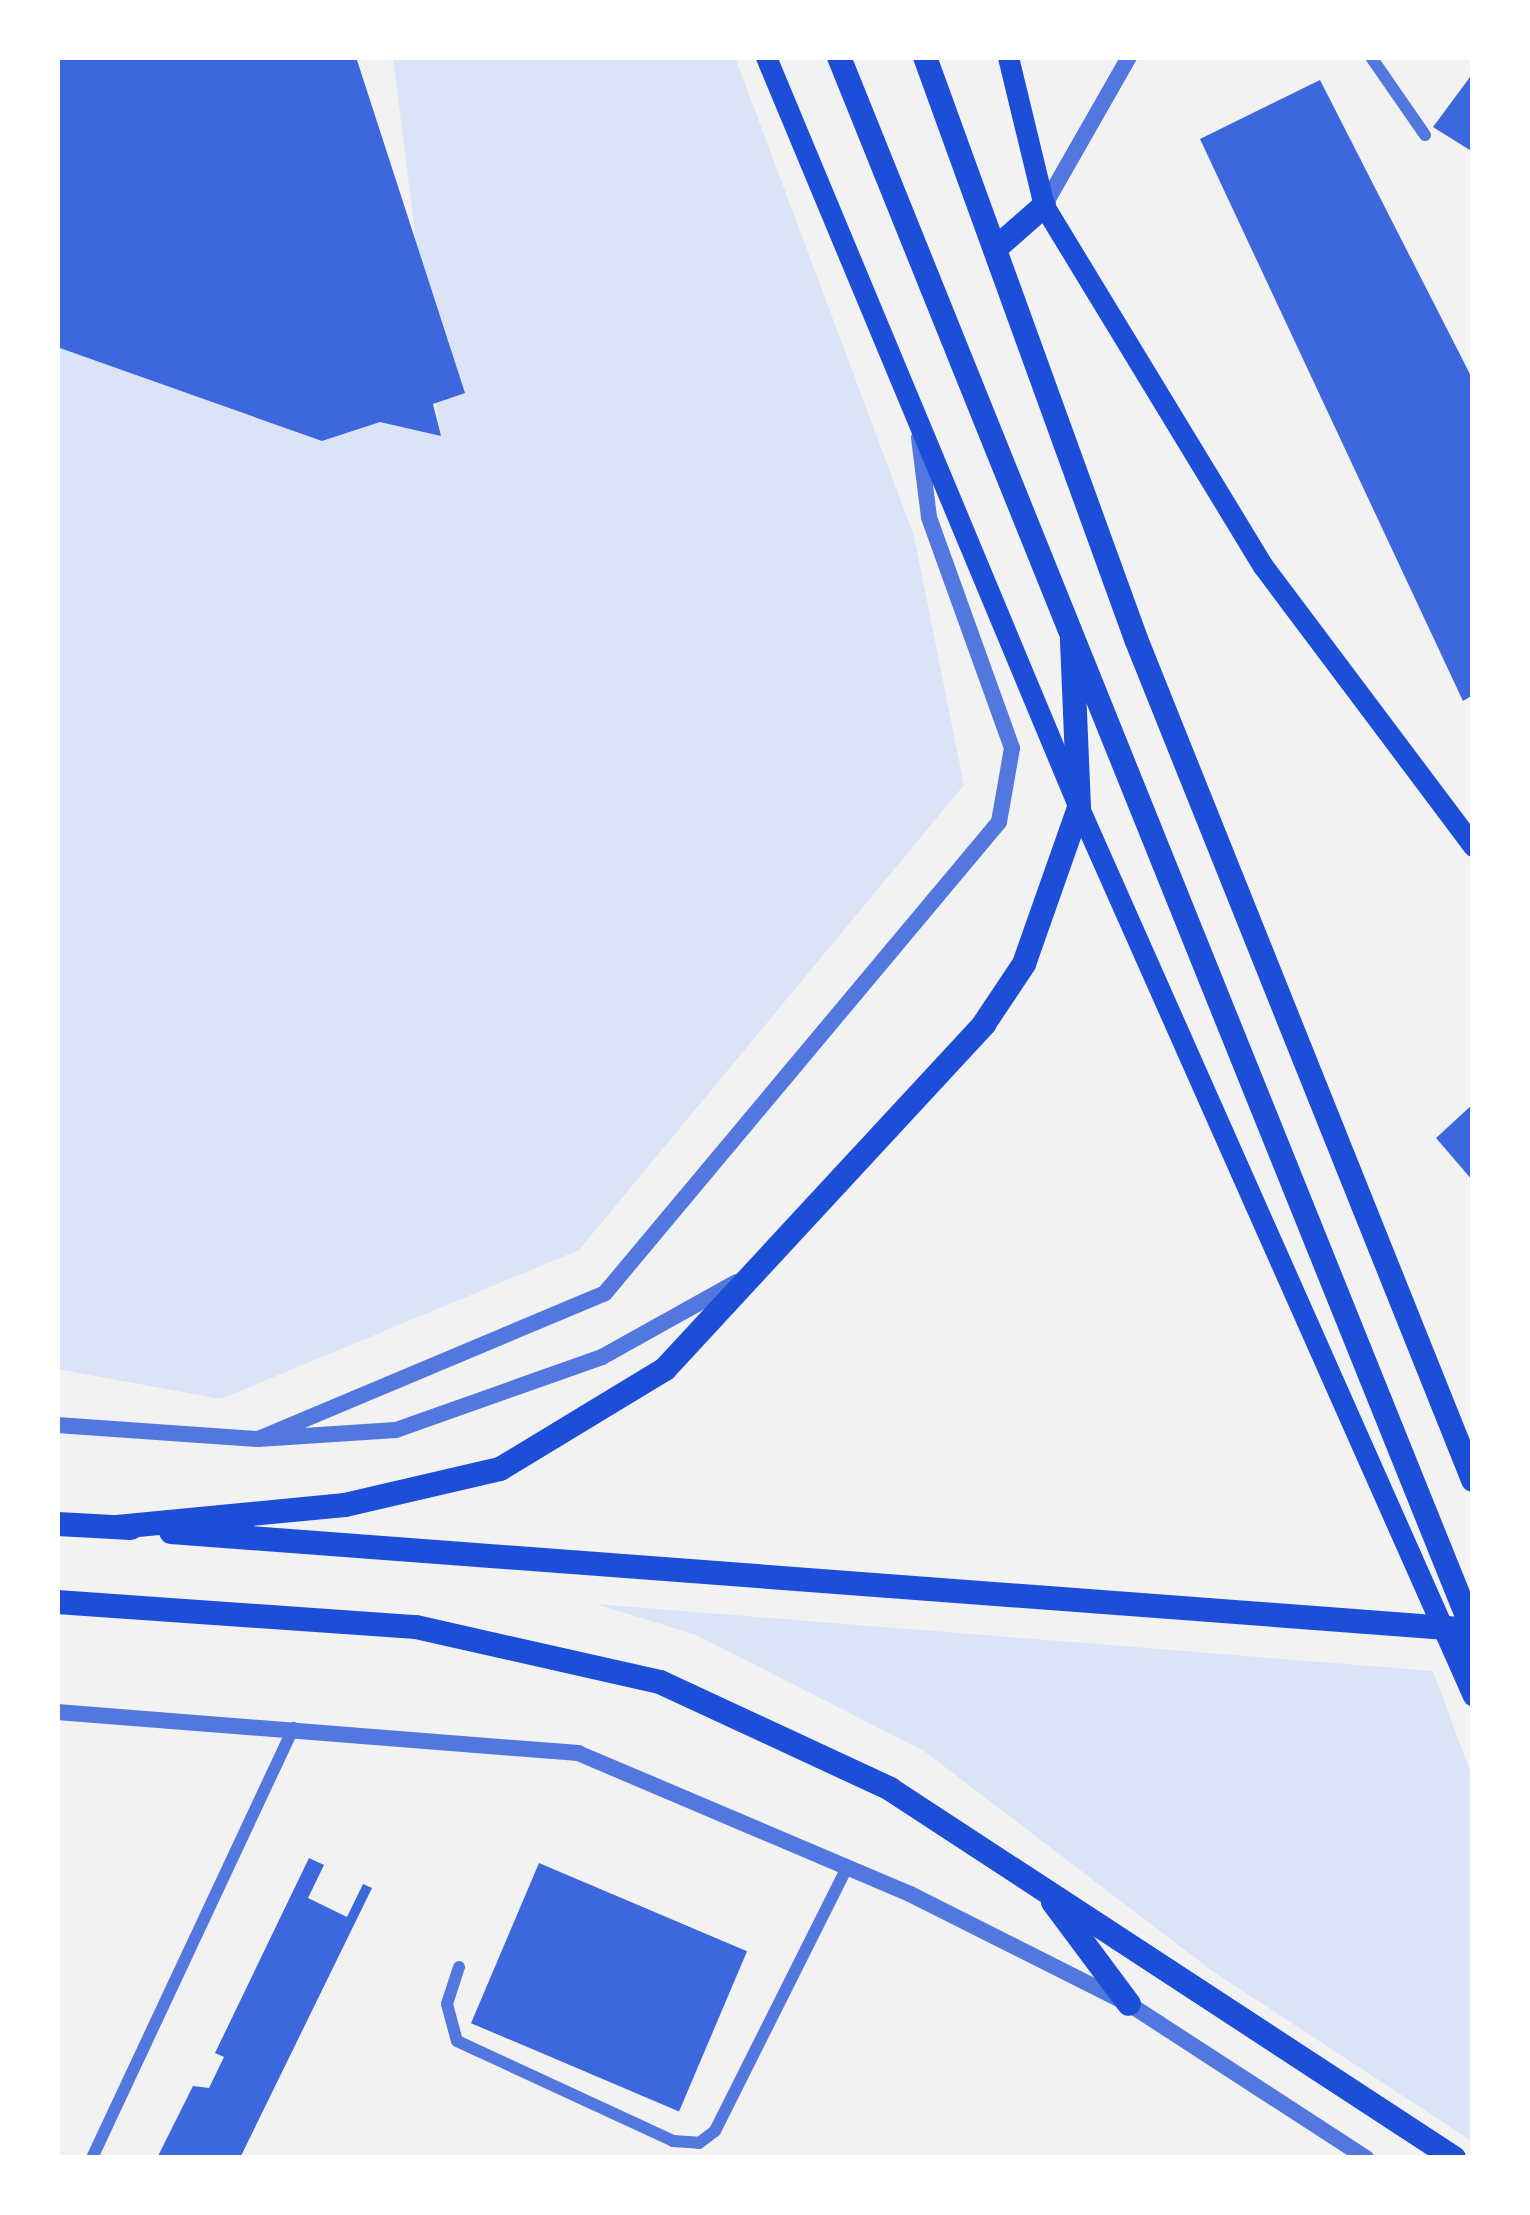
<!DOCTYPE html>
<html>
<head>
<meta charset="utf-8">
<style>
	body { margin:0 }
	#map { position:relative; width:1530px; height:2215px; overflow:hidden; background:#f2f2f2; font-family:"Open Sans",sans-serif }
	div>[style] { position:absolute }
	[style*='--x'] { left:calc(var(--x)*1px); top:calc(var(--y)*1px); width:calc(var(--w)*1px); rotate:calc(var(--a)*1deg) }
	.green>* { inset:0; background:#dbe4f7 }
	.building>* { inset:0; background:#3d67dc; transform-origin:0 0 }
	.minor>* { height:12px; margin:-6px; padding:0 6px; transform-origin:6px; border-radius:6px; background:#5277de }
	.tertiary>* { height:16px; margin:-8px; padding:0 8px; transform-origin:8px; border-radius:8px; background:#5277de }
	.primary>* { height:21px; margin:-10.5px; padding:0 10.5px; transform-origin:10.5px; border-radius:10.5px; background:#1d4ed8 }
	.trunk>* { height:24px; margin:-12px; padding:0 12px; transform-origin:12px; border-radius:12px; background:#1d4ed8 }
	.motorway>* { height:24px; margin:-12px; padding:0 12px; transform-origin:12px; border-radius:12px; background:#1d4ed8 }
	span { translate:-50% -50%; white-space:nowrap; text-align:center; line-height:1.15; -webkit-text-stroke:9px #fff; paint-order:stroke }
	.frame { position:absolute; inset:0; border:60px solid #fff; pointer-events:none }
</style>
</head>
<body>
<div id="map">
	<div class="green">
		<i style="clip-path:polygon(393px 57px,735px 57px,914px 536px,964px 785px,579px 1250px,221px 1399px,57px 1369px,57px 347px,440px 435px)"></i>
		<i style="clip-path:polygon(596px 1604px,1433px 1671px,1473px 1779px,1473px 2142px,1211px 1970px,924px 1751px,696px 1635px)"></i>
	</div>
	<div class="building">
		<i style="clip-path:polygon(57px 57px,356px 57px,465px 393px,433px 404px,441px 436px,380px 422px,322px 441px,57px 347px)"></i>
		<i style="clip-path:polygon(1473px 73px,1473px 152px,1433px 127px)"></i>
		<i style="clip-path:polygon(1320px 80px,1473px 380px,1473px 695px,1463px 701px,1200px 139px)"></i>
		<i style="clip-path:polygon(1473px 1104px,1473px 1181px,1436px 1138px)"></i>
		<i style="clip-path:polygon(309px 1858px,324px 1865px,308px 1898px,347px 1917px,363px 1884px,372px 1888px,240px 2158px,157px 2158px,193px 2086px,209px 2088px,224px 2057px,215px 2053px)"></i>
		<i style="left:539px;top:1863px;width:226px;height:174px;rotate:23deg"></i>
	</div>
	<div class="minor">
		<i style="--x:1371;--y:57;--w:95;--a:55.3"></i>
		<i style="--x:459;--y:1967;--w:39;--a:108"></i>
		<i style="--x:447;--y:2004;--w:38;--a:75"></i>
		<i style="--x:457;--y:2041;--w:238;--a:24.8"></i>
		<i style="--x:673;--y:2141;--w:26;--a:4"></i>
		<i style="--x:699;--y:2143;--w:20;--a:-37"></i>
		<i style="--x:715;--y:2131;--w:295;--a:-63.4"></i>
		<i style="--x:92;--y:2158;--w:475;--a:-64.9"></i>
	</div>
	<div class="tertiary">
		<i style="--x:1044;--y:206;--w:172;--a:-60.3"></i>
		<i style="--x:57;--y:1425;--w:201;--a:4"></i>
		<i style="--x:258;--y:1439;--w:138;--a:-3.7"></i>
		<i style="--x:396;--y:1430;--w:219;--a:-19.5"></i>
		<i style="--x:602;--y:1357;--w:154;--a:-29.1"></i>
		<i style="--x:258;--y:1439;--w:376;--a:-22.8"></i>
		<i style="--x:605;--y:1293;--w:614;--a:-50.09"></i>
		<i style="--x:999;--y:822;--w:75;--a:-80"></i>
		<i style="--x:1012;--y:748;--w:245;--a:-109.8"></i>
		<i style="--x:929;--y:517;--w:80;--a:-97.2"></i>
		<i style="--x:57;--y:1712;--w:523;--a:4.5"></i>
		<i style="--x:578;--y:1753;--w:361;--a:23"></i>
		<i style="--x:910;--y:1894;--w:245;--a:26.7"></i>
		<i style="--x:1129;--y:2004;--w:283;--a:33"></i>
	</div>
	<div class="primary">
		<i style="--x:766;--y:57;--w:814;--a:67.37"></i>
		<i style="--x:1079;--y:808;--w:971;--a:66.07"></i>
		<i style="--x:1008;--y:57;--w:153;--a:76.4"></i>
		<i style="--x:1044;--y:206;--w:421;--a:58.7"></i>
		<i style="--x:1263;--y:566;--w:350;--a:53.1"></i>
	</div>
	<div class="trunk">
		<i style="--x:839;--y:57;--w:1697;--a:68.06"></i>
		<i style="--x:925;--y:57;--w:619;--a:70.07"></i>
		<i style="--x:1136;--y:639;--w:906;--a:68.16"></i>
		<i style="--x:996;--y:248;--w:64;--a:-41.2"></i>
		<i style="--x:1458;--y:1655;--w:16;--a:-22"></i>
	</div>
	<div class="motorway">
		<i style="--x:57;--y:1524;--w:74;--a:3.1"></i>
		<i style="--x:117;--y:1527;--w:229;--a:-5.5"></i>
		<i style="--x:345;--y:1505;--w:159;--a:-13.1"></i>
		<i style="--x:500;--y:1469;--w:193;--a:-31.2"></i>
		<i style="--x:665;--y:1369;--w:470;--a:-47.2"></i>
		<i style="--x:984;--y:1024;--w:72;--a:-56.3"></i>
		<i style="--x:1024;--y:964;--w:165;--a:-70.6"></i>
		<i style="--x:1079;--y:808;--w:169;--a:-92.4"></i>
		<i style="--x:171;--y:1532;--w:1306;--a:4.3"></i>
		<i style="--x:57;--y:1602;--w:360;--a:4"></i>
		<i style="--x:416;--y:1627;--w:250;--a:12.7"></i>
		<i style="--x:660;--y:1682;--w:254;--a:24.9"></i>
		<i style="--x:890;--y:1789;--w:674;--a:33.19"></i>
		<i style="--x:1053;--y:1902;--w:127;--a:53.3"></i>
	</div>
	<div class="frame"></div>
</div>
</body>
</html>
